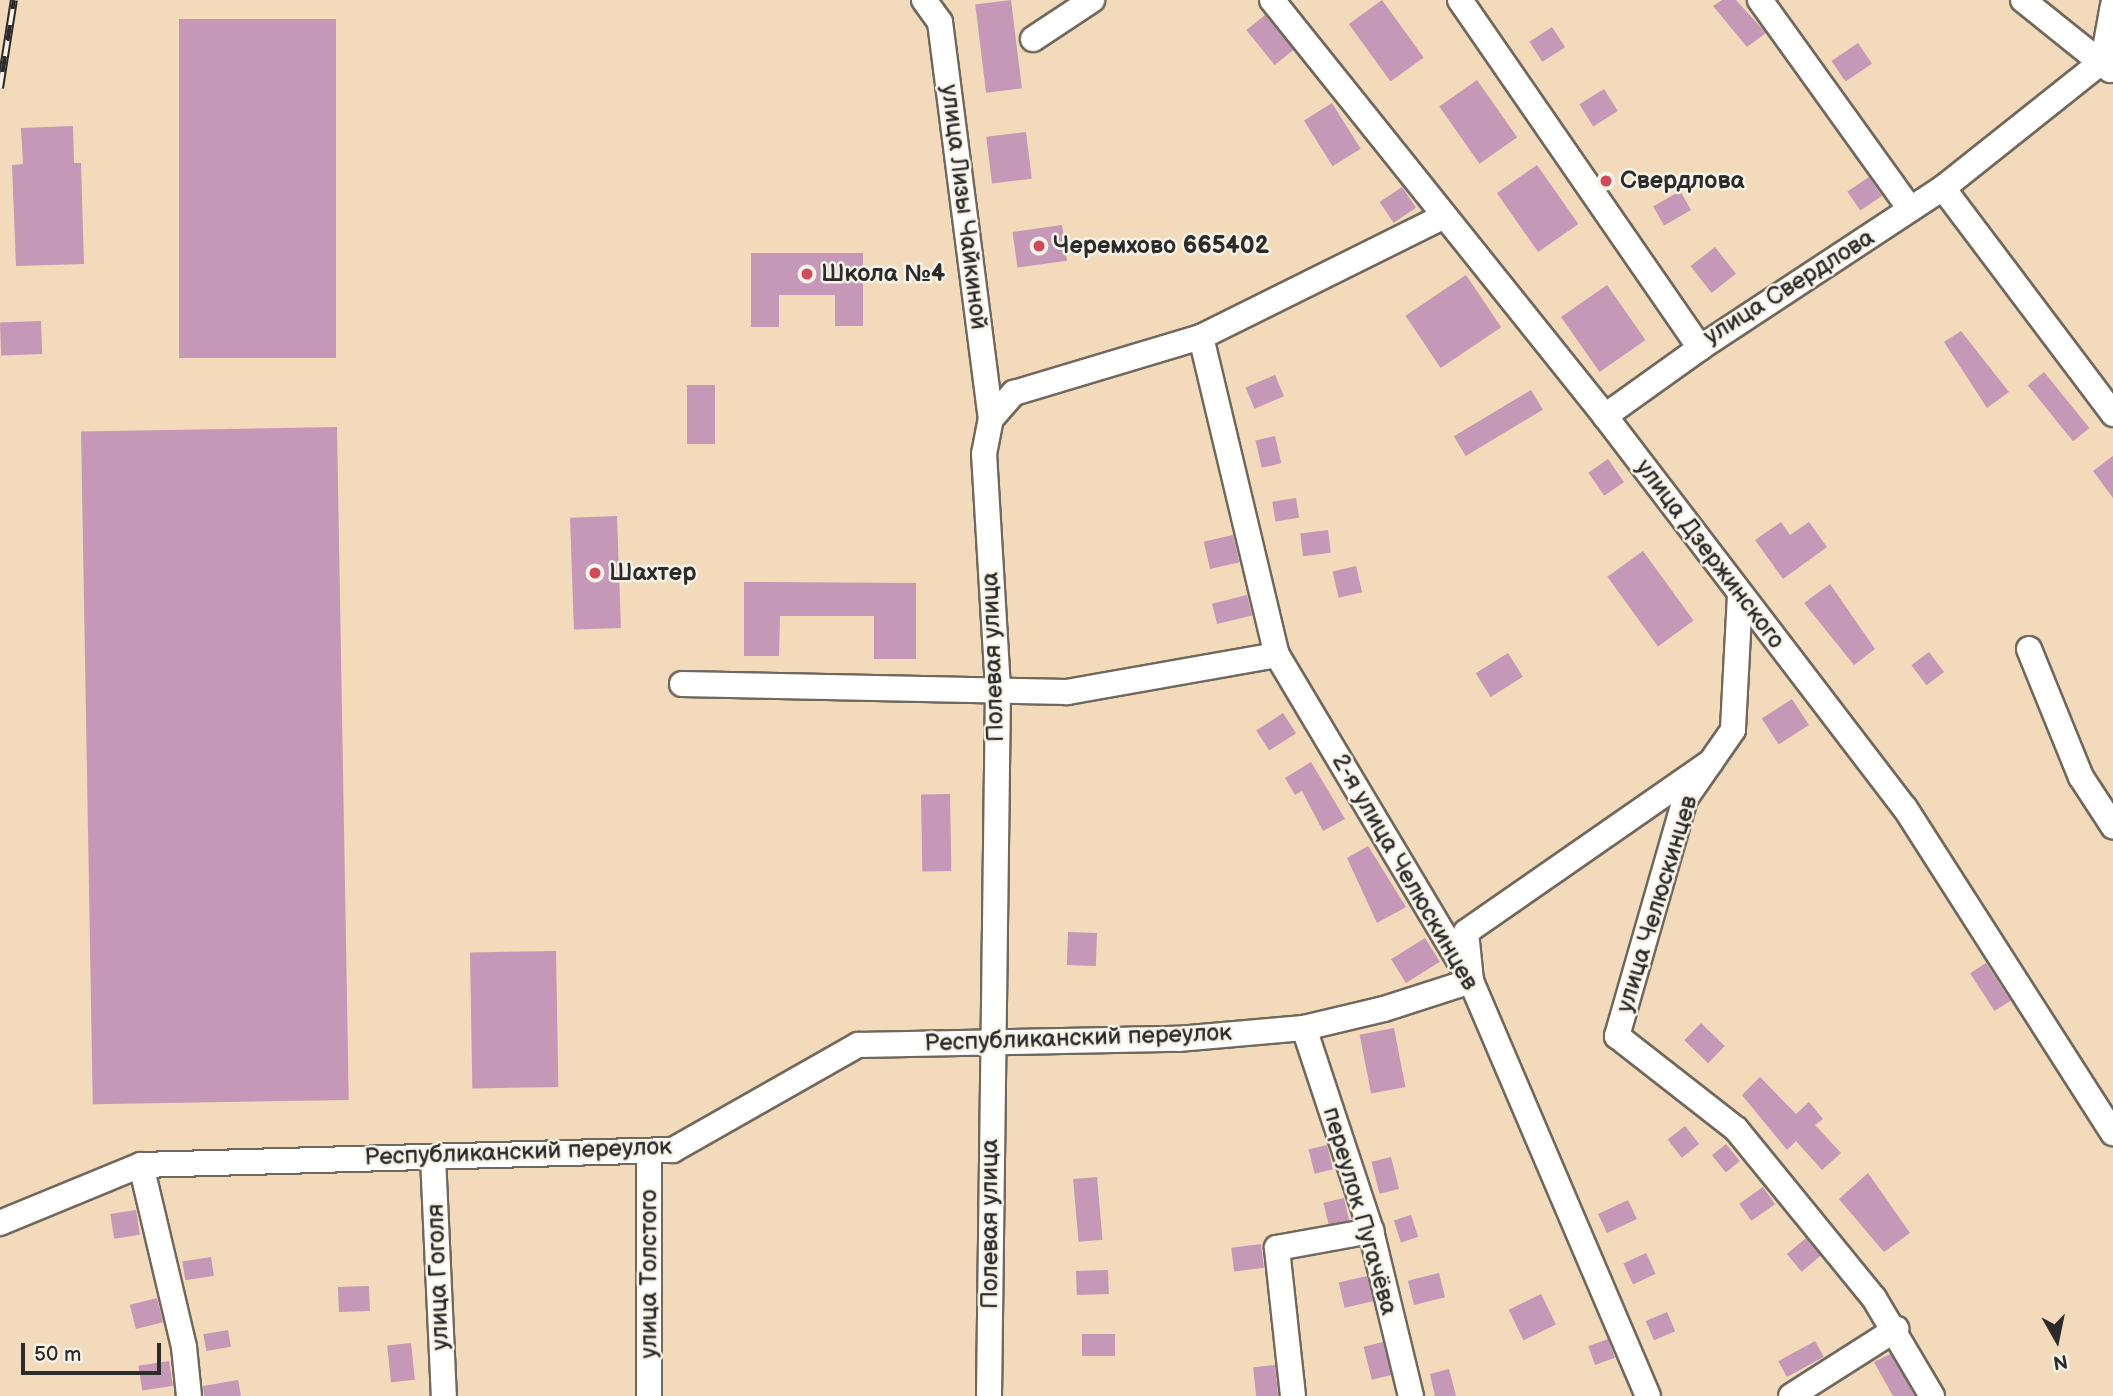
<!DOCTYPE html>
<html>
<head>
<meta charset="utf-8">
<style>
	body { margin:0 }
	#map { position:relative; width:2113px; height:1396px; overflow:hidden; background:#f2daba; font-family:"Balsamiq Sans",sans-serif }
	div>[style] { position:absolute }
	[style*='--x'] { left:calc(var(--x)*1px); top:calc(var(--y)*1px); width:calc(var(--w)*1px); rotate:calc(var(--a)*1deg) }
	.building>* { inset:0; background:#c498b6; transform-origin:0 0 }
	.roads { filter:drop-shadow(2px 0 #71685d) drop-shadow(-2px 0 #71685d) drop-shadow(0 2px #71685d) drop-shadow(0 -2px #71685d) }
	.minor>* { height:24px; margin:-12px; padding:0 12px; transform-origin:12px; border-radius:12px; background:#fff }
	.rail>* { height:8px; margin-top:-4px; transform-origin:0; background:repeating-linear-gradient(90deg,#f7f3e8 0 16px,#2b2b2b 0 32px); box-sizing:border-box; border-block:2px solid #2b2b2b }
	.dots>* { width:19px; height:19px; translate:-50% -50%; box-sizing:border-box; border:4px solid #f7f3e8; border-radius:50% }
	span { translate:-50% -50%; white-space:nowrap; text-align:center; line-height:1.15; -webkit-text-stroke:5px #f7f3e8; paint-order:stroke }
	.poi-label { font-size:24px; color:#2b2b2b; font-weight:700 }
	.left { translate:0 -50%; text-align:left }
	.street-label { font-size:24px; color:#2b2b2b }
	.north { position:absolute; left:2022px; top:1305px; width:70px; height:70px; -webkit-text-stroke:5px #f7f3e8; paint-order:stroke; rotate:171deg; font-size:19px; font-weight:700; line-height:28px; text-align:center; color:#2b2b2b }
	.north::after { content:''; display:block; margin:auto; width:24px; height:32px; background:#2b2b2b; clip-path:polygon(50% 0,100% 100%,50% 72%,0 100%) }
	.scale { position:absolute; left:21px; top:1343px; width:140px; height:32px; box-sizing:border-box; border:4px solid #2b2b2b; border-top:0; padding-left:9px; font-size:21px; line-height:24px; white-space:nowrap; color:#2b2b2b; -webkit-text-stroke:5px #f7f3e8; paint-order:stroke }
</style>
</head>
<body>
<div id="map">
	<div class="building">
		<i style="left:1011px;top:0;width:89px;height:36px;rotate:83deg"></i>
		<i style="left:1382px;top:0;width:71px;height:41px;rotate:54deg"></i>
		<i style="clip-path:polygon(1722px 0,1736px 0,1766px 33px,1747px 47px,1713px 6px)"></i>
		<i style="left:1265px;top:15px;width:45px;height:24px;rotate:51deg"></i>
		<i style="left:179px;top:19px;width:157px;height:339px"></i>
		<i style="left:1552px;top:27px;width:24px;height:27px;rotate:57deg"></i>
		<i style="left:1858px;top:43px;width:25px;height:32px;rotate:56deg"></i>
		<i style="left:1477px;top:80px;width:70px;height:46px;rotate:55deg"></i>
		<i style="left:1604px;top:89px;width:26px;height:29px;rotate:58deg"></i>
		<i style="left:1332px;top:103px;width:54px;height:33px;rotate:58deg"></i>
		<i style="clip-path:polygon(73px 126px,74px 163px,81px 163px,84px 264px,16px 266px,12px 165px,23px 164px,21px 128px)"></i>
		<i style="left:1026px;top:132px;width:47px;height:40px;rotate:83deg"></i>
		<i style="left:1537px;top:165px;width:72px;height:49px;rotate:55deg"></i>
		<i style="left:1869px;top:177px;width:23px;height:26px;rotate:56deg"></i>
		<i style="left:1402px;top:187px;width:25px;height:27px;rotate:56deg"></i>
		<i style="left:1680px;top:191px;width:22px;height:31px;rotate:60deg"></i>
		<i style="left:1062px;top:225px;width:36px;height:50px;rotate:82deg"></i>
		<i style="left:1715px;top:247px;width:34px;height:31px;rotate:52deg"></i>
		<i style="clip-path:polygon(751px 253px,863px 253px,863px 326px,835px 326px,835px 295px,779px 295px,779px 327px,751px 327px)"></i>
		<i style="left:1466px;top:275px;width:63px;height:73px;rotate:56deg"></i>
		<i style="left:1607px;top:285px;width:67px;height:56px;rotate:55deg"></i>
		<i style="left:41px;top:321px;width:33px;height:41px;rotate:88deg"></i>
		<i style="clip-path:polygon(1961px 331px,2009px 392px,1987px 408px,1944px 342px)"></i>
		<i style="left:2044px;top:372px;width:72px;height:21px;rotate:51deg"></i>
		<i style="left:1275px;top:375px;width:23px;height:32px;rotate:67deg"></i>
		<i style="left:687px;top:385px;width:28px;height:59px"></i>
		<i style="left:1531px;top:390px;width:23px;height:90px;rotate:59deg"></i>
		<i style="left:337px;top:427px;width:673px;height:256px;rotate:89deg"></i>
		<i style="left:1275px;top:436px;width:28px;height:20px;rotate:77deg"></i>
		<i style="clip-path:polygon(2113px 456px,2113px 498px,2093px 471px)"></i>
		<i style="left:1608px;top:459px;width:28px;height:24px;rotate:55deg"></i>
		<i style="left:1296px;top:498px;width:20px;height:24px;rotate:81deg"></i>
		<i style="left:617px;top:516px;width:112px;height:47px;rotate:88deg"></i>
		<i style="clip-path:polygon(1781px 522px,1790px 535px,1809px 522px,1827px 547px,1783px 579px,1755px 540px)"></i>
		<i style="left:1328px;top:530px;width:23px;height:28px;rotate:83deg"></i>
		<i style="left:1233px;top:535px;width:28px;height:30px;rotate:77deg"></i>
		<i style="left:1643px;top:551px;width:86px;height:44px;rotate:54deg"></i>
		<i style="left:1356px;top:566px;width:27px;height:24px;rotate:77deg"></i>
		<i style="clip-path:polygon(744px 582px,916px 583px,916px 659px,874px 659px,874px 616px,780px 616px,779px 656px,744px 656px)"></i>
		<i style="clip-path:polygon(1830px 584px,1875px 649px,1854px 665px,1804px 603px)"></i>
		<i style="left:1247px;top:595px;width:21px;height:36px;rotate:76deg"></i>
		<i style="left:1929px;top:652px;width:25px;height:22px;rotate:53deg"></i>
		<i style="left:1508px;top:653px;width:28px;height:38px;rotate:58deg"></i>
		<i style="left:1792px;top:699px;width:31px;height:36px;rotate:57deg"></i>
		<i style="left:1283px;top:713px;width:24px;height:32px;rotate:57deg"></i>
		<i style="clip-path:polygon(1311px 762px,1345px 819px,1323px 831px,1302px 791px,1295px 795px,1285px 778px)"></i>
		<i style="left:950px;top:794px;width:77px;height:29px;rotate:89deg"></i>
		<i style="clip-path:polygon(1368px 846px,1406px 907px,1377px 923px,1347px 858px)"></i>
		<i style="left:1068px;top:932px;width:29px;height:33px;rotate:2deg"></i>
		<i style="left:1425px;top:938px;width:28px;height:40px;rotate:58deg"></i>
		<i style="left:556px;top:951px;width:136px;height:86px;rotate:89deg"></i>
		<i style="left:1986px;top:963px;width:45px;height:19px;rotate:57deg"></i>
		<i style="left:1701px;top:1023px;width:33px;height:24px;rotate:44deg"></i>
		<i style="left:1394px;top:1028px;width:60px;height:35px;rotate:79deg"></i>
		<i style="clip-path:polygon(1760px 1077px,1796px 1114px,1809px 1102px,1823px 1119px,1815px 1125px,1841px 1153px,1822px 1170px,1796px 1141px,1787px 1150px,1742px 1095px)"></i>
		<i style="left:1685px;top:1126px;width:23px;height:22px;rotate:52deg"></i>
		<i style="left:1726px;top:1144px;width:22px;height:18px;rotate:51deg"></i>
		<i style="left:1327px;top:1145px;width:25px;height:19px;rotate:76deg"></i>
		<i style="left:1391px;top:1157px;width:33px;height:20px;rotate:76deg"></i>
		<i style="clip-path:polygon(1868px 1173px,1910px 1233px,1884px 1252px,1839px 1199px)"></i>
		<i style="left:1097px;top:1177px;width:63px;height:24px;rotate:85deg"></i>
		<i style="left:1763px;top:1187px;width:21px;height:29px;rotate:55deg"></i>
		<i style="left:1344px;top:1198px;width:23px;height:21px;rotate:77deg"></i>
		<i style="left:1628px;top:1200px;width:21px;height:33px;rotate:65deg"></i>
		<i style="left:136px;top:1210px;width:25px;height:26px;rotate:81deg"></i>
		<i style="left:1411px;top:1215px;width:23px;height:18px;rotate:72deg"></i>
		<i style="left:1806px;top:1238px;width:23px;height:25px;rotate:50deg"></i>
		<i style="left:1261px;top:1244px;width:24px;height:30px;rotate:83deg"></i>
		<i style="left:1646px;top:1253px;width:23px;height:25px;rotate:65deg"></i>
		<i style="left:211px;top:1257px;width:19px;height:29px;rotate:81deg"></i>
		<i style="left:1108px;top:1270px;width:24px;height:32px;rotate:88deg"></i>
		<i style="left:1439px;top:1273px;width:25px;height:32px;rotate:76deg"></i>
		<i style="left:1367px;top:1276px;width:26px;height:29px;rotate:77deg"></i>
		<i style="left:369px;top:1286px;width:25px;height:31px;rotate:88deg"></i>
		<i style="left:1541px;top:1294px;width:34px;height:36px;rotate:64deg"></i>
		<i style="left:157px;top:1298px;width:25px;height:28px;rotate:76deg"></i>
		<i style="left:1667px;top:1312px;width:21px;height:23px;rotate:67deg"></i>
		<i style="left:228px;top:1330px;width:17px;height:25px;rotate:80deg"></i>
		<i style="left:1082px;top:1334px;width:33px;height:22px"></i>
		<i style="left:1608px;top:1339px;width:20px;height:21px;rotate:70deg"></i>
		<i style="left:1815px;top:1341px;width:18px;height:42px;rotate:61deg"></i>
		<i style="left:1383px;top:1342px;width:34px;height:20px;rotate:76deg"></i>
		<i style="left:411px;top:1343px;width:37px;height:24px;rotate:84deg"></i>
		<i style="clip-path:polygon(1890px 1354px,1915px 1396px,1893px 1396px,1874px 1362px)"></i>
		<i style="left:169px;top:1361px;width:25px;height:31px;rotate:81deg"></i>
		<i style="left:1275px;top:1365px;width:31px;height:22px;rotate:84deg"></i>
		<i style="clip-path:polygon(1449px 1369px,1456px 1396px,1435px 1396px,1430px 1374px)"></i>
		<i style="clip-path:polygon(238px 1380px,241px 1396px,204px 1396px,203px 1386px)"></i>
	</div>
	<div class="roads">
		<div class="minor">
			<i style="--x:924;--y:0;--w:27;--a:54"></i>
			<i style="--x:940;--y:22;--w:400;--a:82.7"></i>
			<i style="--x:1272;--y:0;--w:533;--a:51.32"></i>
			<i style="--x:1605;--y:416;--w:494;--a:52.6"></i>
			<i style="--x:1905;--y:808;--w:386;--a:57.4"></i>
			<i style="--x:1460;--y:0;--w:423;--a:55.4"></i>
			<i style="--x:1700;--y:348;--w:291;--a:-33.4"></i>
			<i style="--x:1943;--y:188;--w:217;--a:-38.5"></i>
			<i style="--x:1760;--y:0;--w:257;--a:54.3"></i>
			<i style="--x:2023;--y:0;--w:112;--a:38.8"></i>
			<i style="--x:1033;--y:39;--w:71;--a:-33.5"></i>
			<i style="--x:2103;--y:60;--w:56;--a:-79.7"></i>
			<i style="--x:1943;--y:188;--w:283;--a:53"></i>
			<i style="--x:1201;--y:337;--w:327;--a:76.6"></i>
			<i style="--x:1277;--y:655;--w:379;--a:59.2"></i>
			<i style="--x:1471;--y:981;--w:451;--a:66.9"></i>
			<i style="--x:1605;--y:416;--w:117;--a:-35.6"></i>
			<i style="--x:1740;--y:595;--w:135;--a:93"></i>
			<i style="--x:1733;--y:730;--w:84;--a:124.8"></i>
			<i style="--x:1685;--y:799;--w:247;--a:106"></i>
			<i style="--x:1617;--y:1036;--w:151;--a:38"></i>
			<i style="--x:1736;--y:1129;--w:218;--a:50.8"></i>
			<i style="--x:1874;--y:1298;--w:114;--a:59.4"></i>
			<i style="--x:2029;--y:649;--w:138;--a:67.9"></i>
			<i style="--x:2081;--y:777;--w:59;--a:56.9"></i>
			<i style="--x:682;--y:684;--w:385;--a:1.2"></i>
			<i style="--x:1067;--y:692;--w:213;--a:-10"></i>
			<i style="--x:1304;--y:1028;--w:214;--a:71.7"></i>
			<i style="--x:1371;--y:1231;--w:170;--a:76.4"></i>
			<i style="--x:649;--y:1151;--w:245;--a:90"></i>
			<i style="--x:433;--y:1157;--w:239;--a:87.4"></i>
			<i style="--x:141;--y:1165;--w:187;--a:76.7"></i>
			<i style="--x:184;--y:1347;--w:49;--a:84.2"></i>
			<i style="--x:0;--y:1223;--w:152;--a:-22.4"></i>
			<i style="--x:141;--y:1165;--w:532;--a:-1.62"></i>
			<i style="--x:673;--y:1150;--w:213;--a:-29.6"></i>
			<i style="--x:858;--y:1045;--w:320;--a:-1.1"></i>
			<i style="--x:1178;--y:1039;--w:126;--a:-5"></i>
			<i style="--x:1304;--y:1028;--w:82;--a:-13.4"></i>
			<i style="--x:1384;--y:1009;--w:91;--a:-17.8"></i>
			<i style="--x:1471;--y:981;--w:49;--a:-95.8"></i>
			<i style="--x:1466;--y:932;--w:298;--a:-34.8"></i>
			<i style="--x:989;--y:1396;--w:707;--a:-89.27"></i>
			<i style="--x:998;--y:689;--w:235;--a:-93.4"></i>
			<i style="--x:984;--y:454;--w:36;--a:-79"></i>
			<i style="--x:991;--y:419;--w:35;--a:-49"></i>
			<i style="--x:1014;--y:393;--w:195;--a:-16.7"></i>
			<i style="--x:1201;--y:337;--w:270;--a:-26.4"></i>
			<i style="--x:1293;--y:1396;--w:149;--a:-96.2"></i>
			<i style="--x:1277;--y:1248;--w:96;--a:-10.3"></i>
			<i style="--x:1791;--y:1396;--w:125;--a:-32.5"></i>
		</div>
	</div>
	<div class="rail">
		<i style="--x:0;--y:88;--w:89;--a:-81"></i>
	</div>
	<div class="dots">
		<i style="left:1606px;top:181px;background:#d1495b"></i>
		<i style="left:1039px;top:246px;background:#d1495b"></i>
		<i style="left:807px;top:274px;background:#d1495b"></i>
		<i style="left:595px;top:573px;background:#d1495b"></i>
	</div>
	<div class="poi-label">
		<span class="left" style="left:1620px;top:181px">Свердлова</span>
		<span class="left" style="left:1053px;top:246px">Черемхово 665402</span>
		<span class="left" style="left:821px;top:274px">Школа №4</span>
		<span class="left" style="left:609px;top:573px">Шахтер</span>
	</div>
	<div class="street-label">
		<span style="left:964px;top:207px;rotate:83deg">улица Лизы Чайкиной</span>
		<span style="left:1789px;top:287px;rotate:-32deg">улица Свердлова</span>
		<span style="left:1710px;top:554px;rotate:53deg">улица Дзержинского</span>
		<span style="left:993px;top:657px;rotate:-92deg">Полевая улица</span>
		<span style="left:1405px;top:872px;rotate:60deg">2-я улица Челюскинцев</span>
		<span style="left:1657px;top:904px;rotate:-73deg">улица Челюскинцев</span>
		<span style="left:1078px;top:1038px;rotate:-2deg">Республиканский переулок</span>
		<span style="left:518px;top:1152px;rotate:-2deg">Республиканский переулок</span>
		<span style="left:1360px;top:1211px;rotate:74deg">переулок Пугачёва</span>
		<span style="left:990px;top:1224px;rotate:-90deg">Полевая улица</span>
		<span style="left:649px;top:1274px;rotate:-90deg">улица Толстого</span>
		<span style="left:438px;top:1277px;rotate:-92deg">улица Гоголя</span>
	</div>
	<div class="north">N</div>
	<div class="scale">50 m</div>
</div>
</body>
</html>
